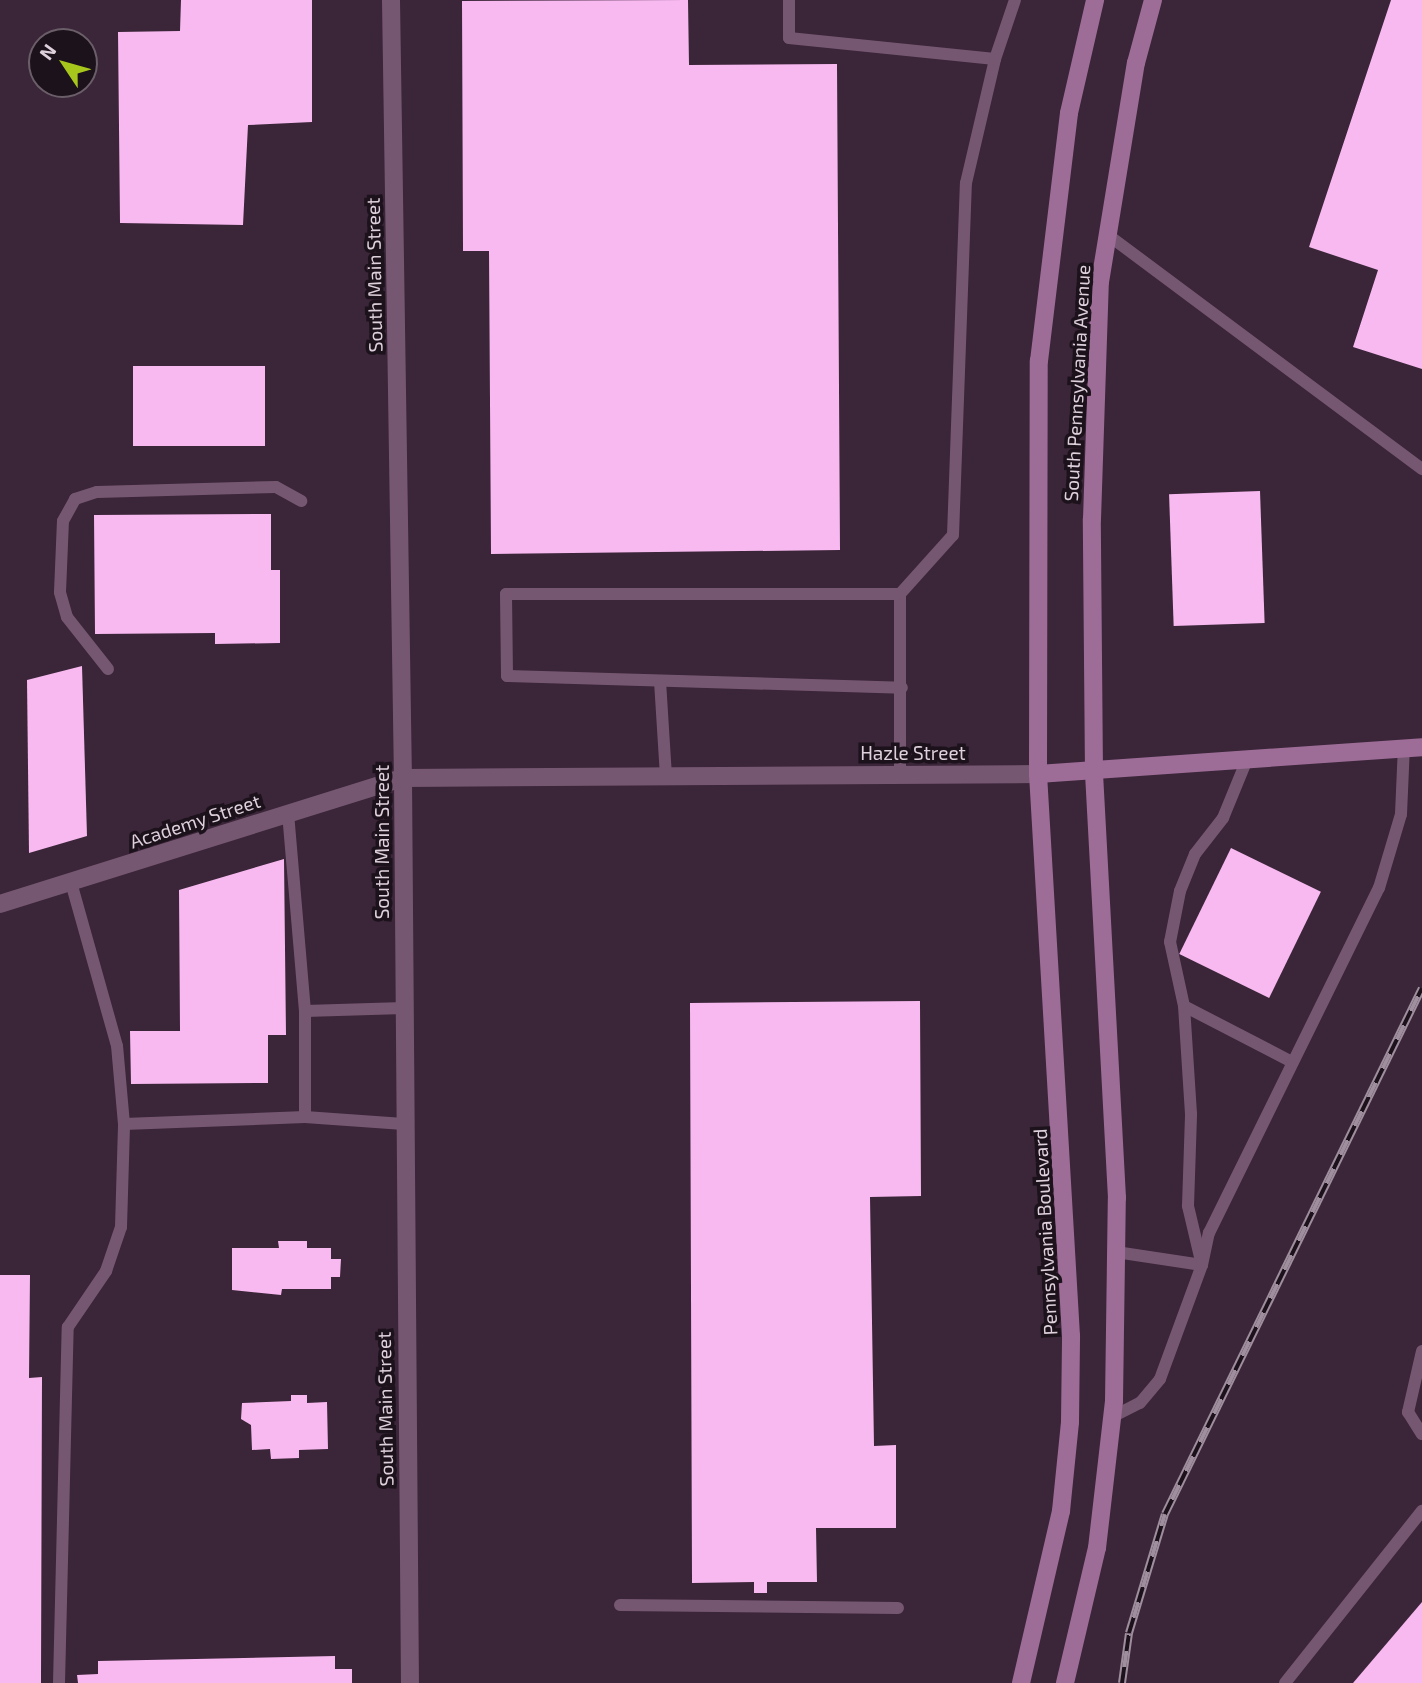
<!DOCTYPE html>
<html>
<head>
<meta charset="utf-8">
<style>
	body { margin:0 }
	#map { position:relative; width:1422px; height:1683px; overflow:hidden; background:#3b2539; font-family:"Exo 2",sans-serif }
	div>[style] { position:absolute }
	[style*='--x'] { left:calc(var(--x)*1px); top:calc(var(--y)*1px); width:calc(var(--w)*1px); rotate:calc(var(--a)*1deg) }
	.building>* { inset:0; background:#f8b9f0; transform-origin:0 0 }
	.service>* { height:12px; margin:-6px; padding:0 6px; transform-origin:6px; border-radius:6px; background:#765772 }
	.tertiary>* { height:18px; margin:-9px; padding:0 9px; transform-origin:9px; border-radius:9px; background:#765772 }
	.secondary>* { height:18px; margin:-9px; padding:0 9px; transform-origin:9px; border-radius:9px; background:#9d6d98 }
	.rail>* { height:8px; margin-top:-4px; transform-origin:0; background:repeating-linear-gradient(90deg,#1c121b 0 16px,#9f8e9d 0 32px); box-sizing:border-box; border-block:2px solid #9f8e9d }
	span { translate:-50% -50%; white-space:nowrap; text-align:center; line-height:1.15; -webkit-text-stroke:7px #1c121b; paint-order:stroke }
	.street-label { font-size:19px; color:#ded0dc }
	.north { position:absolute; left:28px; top:28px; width:70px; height:70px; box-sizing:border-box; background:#1c121b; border:2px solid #6a5e68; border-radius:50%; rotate:306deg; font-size:19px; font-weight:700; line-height:28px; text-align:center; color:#ded0dc }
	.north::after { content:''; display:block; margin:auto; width:24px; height:32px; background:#a8c71d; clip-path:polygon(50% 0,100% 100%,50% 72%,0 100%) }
</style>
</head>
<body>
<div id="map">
	<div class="building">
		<i style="clip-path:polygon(181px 0,312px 0,312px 122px,248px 125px,243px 225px,120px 223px,118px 32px,180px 31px)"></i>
		<i style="clip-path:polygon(688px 0,689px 65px,837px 64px,840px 550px,491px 554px,489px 251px,463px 251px,462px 1px)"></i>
		<i style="clip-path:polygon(1391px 0,1422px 0,1422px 369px,1353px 347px,1378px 270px,1309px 247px)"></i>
		<i style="left:265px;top:366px;width:80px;height:132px;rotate:90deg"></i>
		<i style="left:1260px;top:491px;width:132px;height:91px;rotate:88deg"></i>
		<i style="clip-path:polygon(271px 514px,271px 570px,280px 570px,280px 643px,215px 644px,215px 633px,95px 634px,94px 515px)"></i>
		<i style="clip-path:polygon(82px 666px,87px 836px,29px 853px,27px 680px)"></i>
		<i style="left:1231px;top:848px;width:100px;height:118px;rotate:26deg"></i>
		<i style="clip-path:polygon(284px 859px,286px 1035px,268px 1035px,268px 1083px,131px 1084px,130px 1031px,180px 1031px,179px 890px)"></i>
		<i style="clip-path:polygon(920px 1001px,921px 1196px,870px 1197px,874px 1446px,896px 1445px,896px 1528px,816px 1528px,817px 1582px,767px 1582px,767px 1593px,754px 1593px,754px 1582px,692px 1583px,690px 1003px)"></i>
		<i style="clip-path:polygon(278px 1241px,307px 1241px,307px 1248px,331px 1248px,331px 1259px,341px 1259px,340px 1277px,331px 1277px,331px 1289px,282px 1289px,281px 1295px,232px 1290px,232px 1248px,279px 1248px)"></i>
		<i style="clip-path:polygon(0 1275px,30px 1275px,29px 1378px,42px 1377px,41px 1683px,0 1683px)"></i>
		<i style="clip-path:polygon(291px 1395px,307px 1395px,307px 1403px,327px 1402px,328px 1449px,299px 1450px,299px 1458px,271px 1459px,270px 1449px,252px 1450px,251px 1425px,241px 1419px,242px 1403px,291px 1401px)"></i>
		<i style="clip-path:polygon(1422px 1602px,1422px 1683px,1353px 1683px)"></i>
		<i style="clip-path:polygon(335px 1656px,335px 1669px,352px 1669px,352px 1683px,78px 1683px,77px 1675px,98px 1674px,98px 1661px)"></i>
	</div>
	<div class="service">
		<i style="--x:789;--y:0;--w:38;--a:90"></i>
		<i style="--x:789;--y:38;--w:207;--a:5.8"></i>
		<i style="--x:1108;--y:235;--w:392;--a:36.7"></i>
		<i style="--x:900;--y:594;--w:394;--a:180"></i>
		<i style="--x:506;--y:594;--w:82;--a:89.3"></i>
		<i style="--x:507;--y:676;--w:395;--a:1.7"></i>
		<i style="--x:108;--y:669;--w:66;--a:-128.3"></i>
		<i style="--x:67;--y:617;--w:26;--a:-106"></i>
		<i style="--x:60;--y:592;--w:71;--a:-87.6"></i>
		<i style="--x:63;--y:521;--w:25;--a:-61"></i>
		<i style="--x:75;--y:499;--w:23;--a:-18"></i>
		<i style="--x:97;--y:492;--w:179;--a:-1.6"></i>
		<i style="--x:276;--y:487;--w:29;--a:29"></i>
		<i style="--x:660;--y:681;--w:95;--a:86.4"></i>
		<i style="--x:900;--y:775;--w:181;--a:-90"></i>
		<i style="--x:900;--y:594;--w:79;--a:-48.1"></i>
		<i style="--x:953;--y:535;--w:352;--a:-87.9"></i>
		<i style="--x:966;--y:183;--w:127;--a:-76.8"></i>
		<i style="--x:995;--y:59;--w:62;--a:-71.3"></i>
		<i style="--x:288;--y:813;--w:199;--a:85.1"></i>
		<i style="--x:1184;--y:1006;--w:119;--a:27.4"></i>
		<i style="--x:404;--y:1008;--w:99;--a:178.3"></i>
		<i style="--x:305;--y:1011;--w:106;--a:90"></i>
		<i style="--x:305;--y:1117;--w:99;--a:4"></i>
		<i style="--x:124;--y:1124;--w:181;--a:-2.2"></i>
		<i style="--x:1116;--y:1252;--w:87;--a:8.6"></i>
		<i style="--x:1201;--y:1261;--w:57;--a:-103.3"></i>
		<i style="--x:1188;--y:1206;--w:92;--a:-88.1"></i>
		<i style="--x:1191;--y:1114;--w:108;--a:-93.7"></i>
		<i style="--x:1184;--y:1006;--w:66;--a:-102.3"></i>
		<i style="--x:1170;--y:942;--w:52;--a:-78.9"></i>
		<i style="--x:1180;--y:891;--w:40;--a:-68"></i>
		<i style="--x:1195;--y:854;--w:46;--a:-52.1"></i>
		<i style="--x:1223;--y:818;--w:61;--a:-67.7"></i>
		<i style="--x:1422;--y:1351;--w:63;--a:102.9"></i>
		<i style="--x:1408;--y:1412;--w:26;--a:58"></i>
		<i style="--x:1112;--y:1417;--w:31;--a:-27"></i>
		<i style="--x:1140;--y:1403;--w:31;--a:-50"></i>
		<i style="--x:1160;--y:1379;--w:121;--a:-69.8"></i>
		<i style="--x:1202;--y:1265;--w:33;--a:-78"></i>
		<i style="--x:1209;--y:1233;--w:385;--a:-63.8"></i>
		<i style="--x:1379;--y:888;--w:77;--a:-73.4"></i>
		<i style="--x:1401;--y:814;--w:68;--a:-87.5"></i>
		<i style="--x:620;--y:1605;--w:278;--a:0.6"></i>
		<i style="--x:59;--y:1683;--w:356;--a:-88.6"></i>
		<i style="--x:68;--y:1327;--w:68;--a:-55.8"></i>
		<i style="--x:106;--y:1271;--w:46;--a:-71.2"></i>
		<i style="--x:121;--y:1227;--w:103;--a:-88.3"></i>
		<i style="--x:124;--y:1124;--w:78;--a:-95.1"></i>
		<i style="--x:117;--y:1046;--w:170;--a:-105.7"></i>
		<i style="--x:1285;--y:1683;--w:220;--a:-51.5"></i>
	</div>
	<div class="tertiary">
		<i style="--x:391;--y:0;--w:778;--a:89.12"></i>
		<i style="--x:403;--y:778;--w:905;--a:89.56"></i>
		<i style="--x:0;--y:904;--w:422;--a:-17.4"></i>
		<i style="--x:403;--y:778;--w:635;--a:-0.36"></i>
	</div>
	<div class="secondary">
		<i style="--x:1038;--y:774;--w:385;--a:-4"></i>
		<i style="--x:1021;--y:1683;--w:177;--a:-76.9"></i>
		<i style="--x:1061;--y:1511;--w:89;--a:-84.2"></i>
		<i style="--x:1070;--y:1422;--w:86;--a:-89.3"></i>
		<i style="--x:1071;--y:1336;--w:563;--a:-93.36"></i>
		<i style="--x:1038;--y:774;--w:413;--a:-89.9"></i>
		<i style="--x:1039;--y:361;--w:250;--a:-83.1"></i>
		<i style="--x:1069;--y:113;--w:116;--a:-77"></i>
		<i style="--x:1065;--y:1683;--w:139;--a:-76.7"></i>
		<i style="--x:1097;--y:1548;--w:148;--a:-83.4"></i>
		<i style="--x:1114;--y:1401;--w:203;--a:-89.2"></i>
		<i style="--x:1117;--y:1198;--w:426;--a:-93.1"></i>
		<i style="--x:1094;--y:773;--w:254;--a:-90.5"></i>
		<i style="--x:1092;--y:519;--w:237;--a:-88.1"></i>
		<i style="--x:1100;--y:282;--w:222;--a:-80.7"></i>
		<i style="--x:1136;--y:63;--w:65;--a:-74.9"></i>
	</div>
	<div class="rail">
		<i style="--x:1122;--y:1683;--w:50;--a:-82"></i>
		<i style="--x:1129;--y:1633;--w:124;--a:-73.2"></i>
		<i style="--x:1165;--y:1514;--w:585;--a:-63.96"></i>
	</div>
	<div class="street-label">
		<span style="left:374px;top:275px;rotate:-91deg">South Main Street</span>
		<span style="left:1077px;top:383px;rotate:-87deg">South Pennsylvania Avenue</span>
		<span style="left:913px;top:753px">Hazle Street</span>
		<span style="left:195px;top:821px;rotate:-18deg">Academy Street</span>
		<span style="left:382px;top:842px;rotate:-90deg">South Main Street</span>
		<span style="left:1045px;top:1232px;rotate:-93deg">Pennsylvania Boulevard</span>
		<span style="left:385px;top:1409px;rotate:-91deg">South Main Street</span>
	</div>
	<div class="north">N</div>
</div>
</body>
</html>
